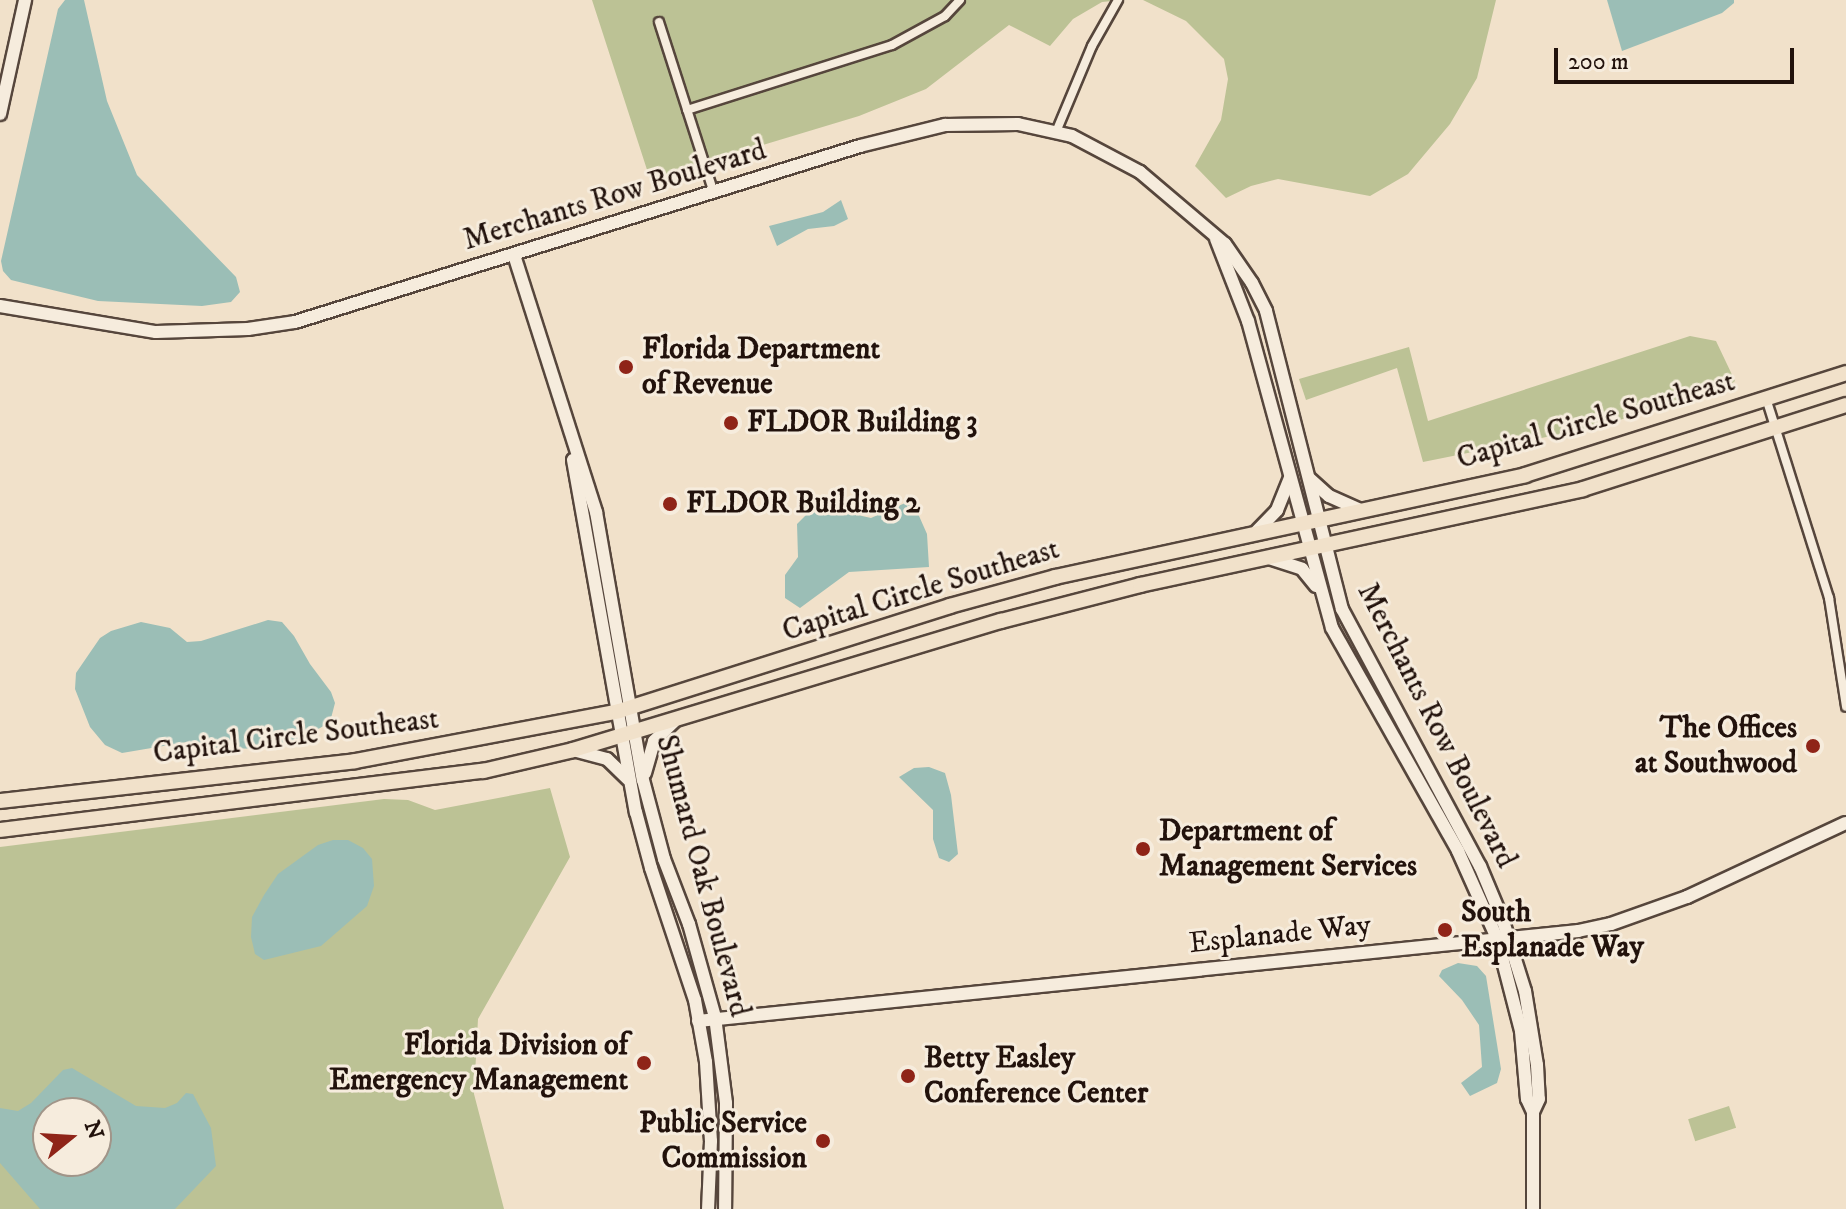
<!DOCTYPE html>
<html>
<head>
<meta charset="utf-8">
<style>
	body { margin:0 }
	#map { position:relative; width:1846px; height:1209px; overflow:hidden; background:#f1e1ca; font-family:"IM FELL DW Pica",serif }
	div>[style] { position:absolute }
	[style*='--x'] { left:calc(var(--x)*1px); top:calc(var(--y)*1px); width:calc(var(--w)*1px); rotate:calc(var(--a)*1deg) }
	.green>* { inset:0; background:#bcc295; transform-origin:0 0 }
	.water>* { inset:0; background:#9bbeb6 }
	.roads { filter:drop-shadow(2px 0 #56463c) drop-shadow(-2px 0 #56463c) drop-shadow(0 2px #56463c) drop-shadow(0 -2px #56463c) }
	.street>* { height:8px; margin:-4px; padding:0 4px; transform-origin:4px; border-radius:4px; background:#f6ecdd }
	.secondary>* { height:12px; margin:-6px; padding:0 6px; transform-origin:6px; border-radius:6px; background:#f6ecdd }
	.primary>* { height:14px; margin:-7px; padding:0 7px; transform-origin:7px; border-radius:7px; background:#f1e1ca }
	.dots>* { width:22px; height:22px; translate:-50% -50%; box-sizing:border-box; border:4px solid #f6ecdd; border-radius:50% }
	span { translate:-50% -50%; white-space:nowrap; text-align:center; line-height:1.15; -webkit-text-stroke:6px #f6ecdd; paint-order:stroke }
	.street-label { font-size:30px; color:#22120c }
	.poi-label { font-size:30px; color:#22120c; font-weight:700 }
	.left { translate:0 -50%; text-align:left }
	.right { translate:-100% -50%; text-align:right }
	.north { position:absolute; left:32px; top:1097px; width:80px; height:80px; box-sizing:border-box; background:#f6ecdd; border:2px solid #a19589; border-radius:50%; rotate:72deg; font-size:22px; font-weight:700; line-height:32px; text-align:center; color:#22120c }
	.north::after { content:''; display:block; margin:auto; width:28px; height:36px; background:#8f2418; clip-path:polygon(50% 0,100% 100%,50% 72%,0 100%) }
	.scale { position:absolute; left:1554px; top:48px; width:240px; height:36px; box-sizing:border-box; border:4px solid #22120c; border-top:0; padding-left:10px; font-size:24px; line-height:28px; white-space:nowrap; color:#22120c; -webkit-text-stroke:6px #f6ecdd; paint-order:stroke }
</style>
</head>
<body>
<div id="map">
	<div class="green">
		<i style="clip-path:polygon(592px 0,1122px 0,1102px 2px,1073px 19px,1050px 46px,1009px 25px,926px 89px,859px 116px,650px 179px)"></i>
		<i style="clip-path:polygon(1143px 0,1496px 0,1477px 78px,1450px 124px,1408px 174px,1370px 196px,1278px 179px,1251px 186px,1226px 198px,1195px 166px,1221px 120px,1228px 79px,1224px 59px,1186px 21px)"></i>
		<i style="clip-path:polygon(1690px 336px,1716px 341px,1735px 381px,1722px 391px,1591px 428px,1423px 462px,1397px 368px,1306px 400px,1299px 379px,1409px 347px,1428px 421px)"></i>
		<i style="clip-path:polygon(evenodd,550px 788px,570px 857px,478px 1019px,474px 1094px,504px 1209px,0 1209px,0 847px,384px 799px,408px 800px,435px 810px,550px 788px,48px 1113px,96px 1113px,96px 1161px,48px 1161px,48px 1113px)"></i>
		<i style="left:1729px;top:1106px;width:23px;height:43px;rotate:72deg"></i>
	</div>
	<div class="water">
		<i style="clip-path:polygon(65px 0,84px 0,107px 101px,137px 175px,236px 277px,240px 292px,231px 302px,202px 306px,98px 301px,11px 280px,3px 271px,1px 261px,58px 9px)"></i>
		<i style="clip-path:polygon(1607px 0,1734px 0,1734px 3px,1722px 13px,1622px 51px)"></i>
		<i style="clip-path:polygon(841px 200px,848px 219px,834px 226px,808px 229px,777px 246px,769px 226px,823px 212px)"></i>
		<i style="clip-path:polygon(912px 500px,927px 534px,929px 567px,849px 572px,800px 608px,785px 598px,785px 575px,798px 557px,797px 524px,806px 515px,822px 507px,871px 518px)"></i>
		<i style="clip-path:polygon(268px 620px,282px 622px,294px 636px,310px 664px,331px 692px,335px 703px,330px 722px,315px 731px,288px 744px,256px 749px,205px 747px,187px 742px,122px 753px,105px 745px,90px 727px,75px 689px,76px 673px,100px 638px,111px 631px,141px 622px,170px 628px,187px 642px,201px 641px)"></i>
		<i style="clip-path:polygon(929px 767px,945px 773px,951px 795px,958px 854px,949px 862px,939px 858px,933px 839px,933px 810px,899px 777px,914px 768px)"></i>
		<i style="clip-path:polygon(333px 840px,348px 840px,363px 848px,372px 859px,374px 886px,367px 906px,321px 946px,264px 960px,255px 954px,251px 937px,252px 917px,264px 895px,278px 874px,318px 845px)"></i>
		<i style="clip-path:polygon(1458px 963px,1477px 966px,1486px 976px,1501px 1069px,1497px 1083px,1470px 1096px,1461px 1083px,1482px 1067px,1479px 1025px,1462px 1000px,1439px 976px,1442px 970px)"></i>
		<i style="clip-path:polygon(evenodd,72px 1068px,136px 1106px,165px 1108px,177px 1103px,186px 1093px,193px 1094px,211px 1128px,216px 1166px,175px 1209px,40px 1209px,0 1163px,0 1108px,18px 1111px,31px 1103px,63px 1070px,72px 1068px,48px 1113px,96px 1113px,96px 1161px,48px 1161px,48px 1113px)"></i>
	</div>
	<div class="roads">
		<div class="street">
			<i style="--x:659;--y:22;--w:180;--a:72.2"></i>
			<i style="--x:687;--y:110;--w:215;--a:-17.6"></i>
			<i style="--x:892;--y:45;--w:60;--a:-28.7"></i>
			<i style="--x:945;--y:16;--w:22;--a:-47"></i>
			<i style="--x:1056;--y:132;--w:93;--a:-67.3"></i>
			<i style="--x:1092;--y:46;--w:53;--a:-60.5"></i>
			<i style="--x:1766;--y:398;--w:210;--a:72.5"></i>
			<i style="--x:1829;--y:598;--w:110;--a:81.1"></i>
		</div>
		<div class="secondary">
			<i style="--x:0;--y:114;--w:117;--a:-77.6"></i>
			<i style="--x:1216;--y:239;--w:88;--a:68.7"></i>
			<i style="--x:1248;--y:321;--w:318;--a:74.7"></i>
			<i style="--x:1332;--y:628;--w:256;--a:60.5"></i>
			<i style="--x:1458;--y:851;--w:95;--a:65.9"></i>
			<i style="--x:1497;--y:938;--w:96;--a:75.5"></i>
			<i style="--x:1521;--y:1031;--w:68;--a:85"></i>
			<i style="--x:1527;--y:1099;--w:14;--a:65"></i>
			<i style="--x:514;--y:255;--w:270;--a:72.3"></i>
			<i style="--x:596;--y:512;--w:272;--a:80.1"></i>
			<i style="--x:643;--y:780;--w:82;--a:75.1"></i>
			<i style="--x:664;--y:859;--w:70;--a:69"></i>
			<i style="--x:689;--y:924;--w:97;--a:74.4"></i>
			<i style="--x:715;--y:1017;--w:87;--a:82.7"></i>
			<i style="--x:726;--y:1103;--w:106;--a:90.5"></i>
			<i style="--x:0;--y:306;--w:158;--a:9.5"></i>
			<i style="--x:156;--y:332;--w:92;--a:-1.9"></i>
			<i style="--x:248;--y:329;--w:48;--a:-8.5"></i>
			<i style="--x:295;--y:322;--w:592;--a:-17.3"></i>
			<i style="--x:860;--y:146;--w:88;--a:-13.9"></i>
			<i style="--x:945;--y:125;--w:73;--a:-0.8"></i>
			<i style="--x:1018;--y:124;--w:55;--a:12.5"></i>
			<i style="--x:1072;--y:136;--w:77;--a:27.9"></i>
			<i style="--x:1140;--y:172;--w:111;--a:40.3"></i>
			<i style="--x:1225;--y:244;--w:47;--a:55.3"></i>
			<i style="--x:1252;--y:283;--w:31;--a:63"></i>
			<i style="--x:1266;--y:311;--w:308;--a:75.7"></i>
			<i style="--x:1342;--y:609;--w:292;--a:61.8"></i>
			<i style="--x:1480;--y:866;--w:60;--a:67.3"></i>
			<i style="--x:1503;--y:921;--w:73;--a:72.6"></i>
			<i style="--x:1525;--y:991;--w:75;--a:80.8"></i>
			<i style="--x:1537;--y:1065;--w:34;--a:87"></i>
			<i style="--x:1539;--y:1099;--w:14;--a:115"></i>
			<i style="--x:1533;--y:1112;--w:97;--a:90"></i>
			<i style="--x:573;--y:460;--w:358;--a:79.9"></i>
			<i style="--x:636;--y:812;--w:58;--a:75"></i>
			<i style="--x:651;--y:868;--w:139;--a:71.6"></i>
			<i style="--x:695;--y:1000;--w:63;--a:79.9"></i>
			<i style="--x:706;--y:1062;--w:79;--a:86.4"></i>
			<i style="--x:711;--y:1141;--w:68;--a:92.5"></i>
			<i style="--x:1310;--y:479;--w:25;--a:42"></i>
			<i style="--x:1329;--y:496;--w:35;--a:24"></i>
			<i style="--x:1257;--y:531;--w:29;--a:-46"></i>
			<i style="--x:1277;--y:510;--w:35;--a:-68"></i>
			<i style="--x:1269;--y:558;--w:35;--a:18"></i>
			<i style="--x:1302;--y:569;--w:22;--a:51"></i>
			<i style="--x:573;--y:750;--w:35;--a:15"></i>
			<i style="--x:607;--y:759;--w:29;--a:44"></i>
			<i style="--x:645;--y:773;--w:33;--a:-74"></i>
			<i style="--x:654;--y:741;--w:28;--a:-44"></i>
			<i style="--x:698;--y:1021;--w:885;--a:-5.84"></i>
			<i style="--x:1578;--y:931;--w:34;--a:-12"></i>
			<i style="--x:1611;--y:924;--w:81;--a:-19.6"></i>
			<i style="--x:1687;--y:897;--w:175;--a:-25"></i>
		</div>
		<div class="primary">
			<i style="--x:0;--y:801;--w:357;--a:-6.4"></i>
			<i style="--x:355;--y:761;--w:269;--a:-10.7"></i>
			<i style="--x:619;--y:711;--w:347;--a:-17.6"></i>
			<i style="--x:950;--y:606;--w:109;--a:-15.4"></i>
			<i style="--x:1055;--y:577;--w:481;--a:-12.2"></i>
			<i style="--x:1525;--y:475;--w:337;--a:-17.6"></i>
			<i style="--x:0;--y:830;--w:487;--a:-7"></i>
			<i style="--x:483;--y:771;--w:92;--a:-13.1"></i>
			<i style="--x:573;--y:750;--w:447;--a:-16.8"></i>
			<i style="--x:1001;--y:621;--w:144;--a:-14.5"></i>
			<i style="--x:1140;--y:585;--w:453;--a:-12.2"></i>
			<i style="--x:1583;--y:489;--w:276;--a:-17.7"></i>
		</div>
	</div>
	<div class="dots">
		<i style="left:626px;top:367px;background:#8f2418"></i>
		<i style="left:731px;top:423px;background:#8f2418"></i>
		<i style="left:670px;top:504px;background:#8f2418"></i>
		<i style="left:1813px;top:746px;background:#8f2418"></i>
		<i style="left:1143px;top:849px;background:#8f2418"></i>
		<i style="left:1445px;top:930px;background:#8f2418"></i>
		<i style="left:644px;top:1063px;background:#8f2418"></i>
		<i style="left:908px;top:1076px;background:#8f2418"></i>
		<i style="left:823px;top:1141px;background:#8f2418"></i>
	</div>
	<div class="street-label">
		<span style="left:615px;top:196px;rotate:-17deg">Merchants Row Boulevard</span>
		<span style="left:1596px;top:421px;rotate:-16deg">Capital Circle Southeast</span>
		<span style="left:921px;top:591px;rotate:-17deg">Capital Circle Southeast</span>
		<span style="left:1436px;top:726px;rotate:63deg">Merchants Row Boulevard</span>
		<span style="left:296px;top:737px;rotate:-7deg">Capital Circle Southeast</span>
		<span style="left:702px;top:876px;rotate:75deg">Shumard Oak Boulevard</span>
		<span style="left:1280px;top:935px;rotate:-6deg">Esplanade Way</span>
	</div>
	<div class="poi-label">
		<span class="left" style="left:642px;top:367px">Florida Department<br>of Revenue</span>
		<span class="left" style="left:747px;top:423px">FLDOR Building 3</span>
		<span class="left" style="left:686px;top:504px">FLDOR Building 2</span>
		<span class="right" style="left:1797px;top:746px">The Offices<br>at Southwood</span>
		<span class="left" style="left:1159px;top:849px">Department of<br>Management Services</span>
		<span class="left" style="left:1461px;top:930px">South<br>Esplanade Way</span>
		<span class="right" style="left:628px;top:1063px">Florida Division of<br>Emergency Management</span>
		<span class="left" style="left:924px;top:1076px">Betty Easley<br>Conference Center</span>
		<span class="right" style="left:807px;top:1141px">Public Service<br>Commission</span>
	</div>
	<div class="north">N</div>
	<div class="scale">200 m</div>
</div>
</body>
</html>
